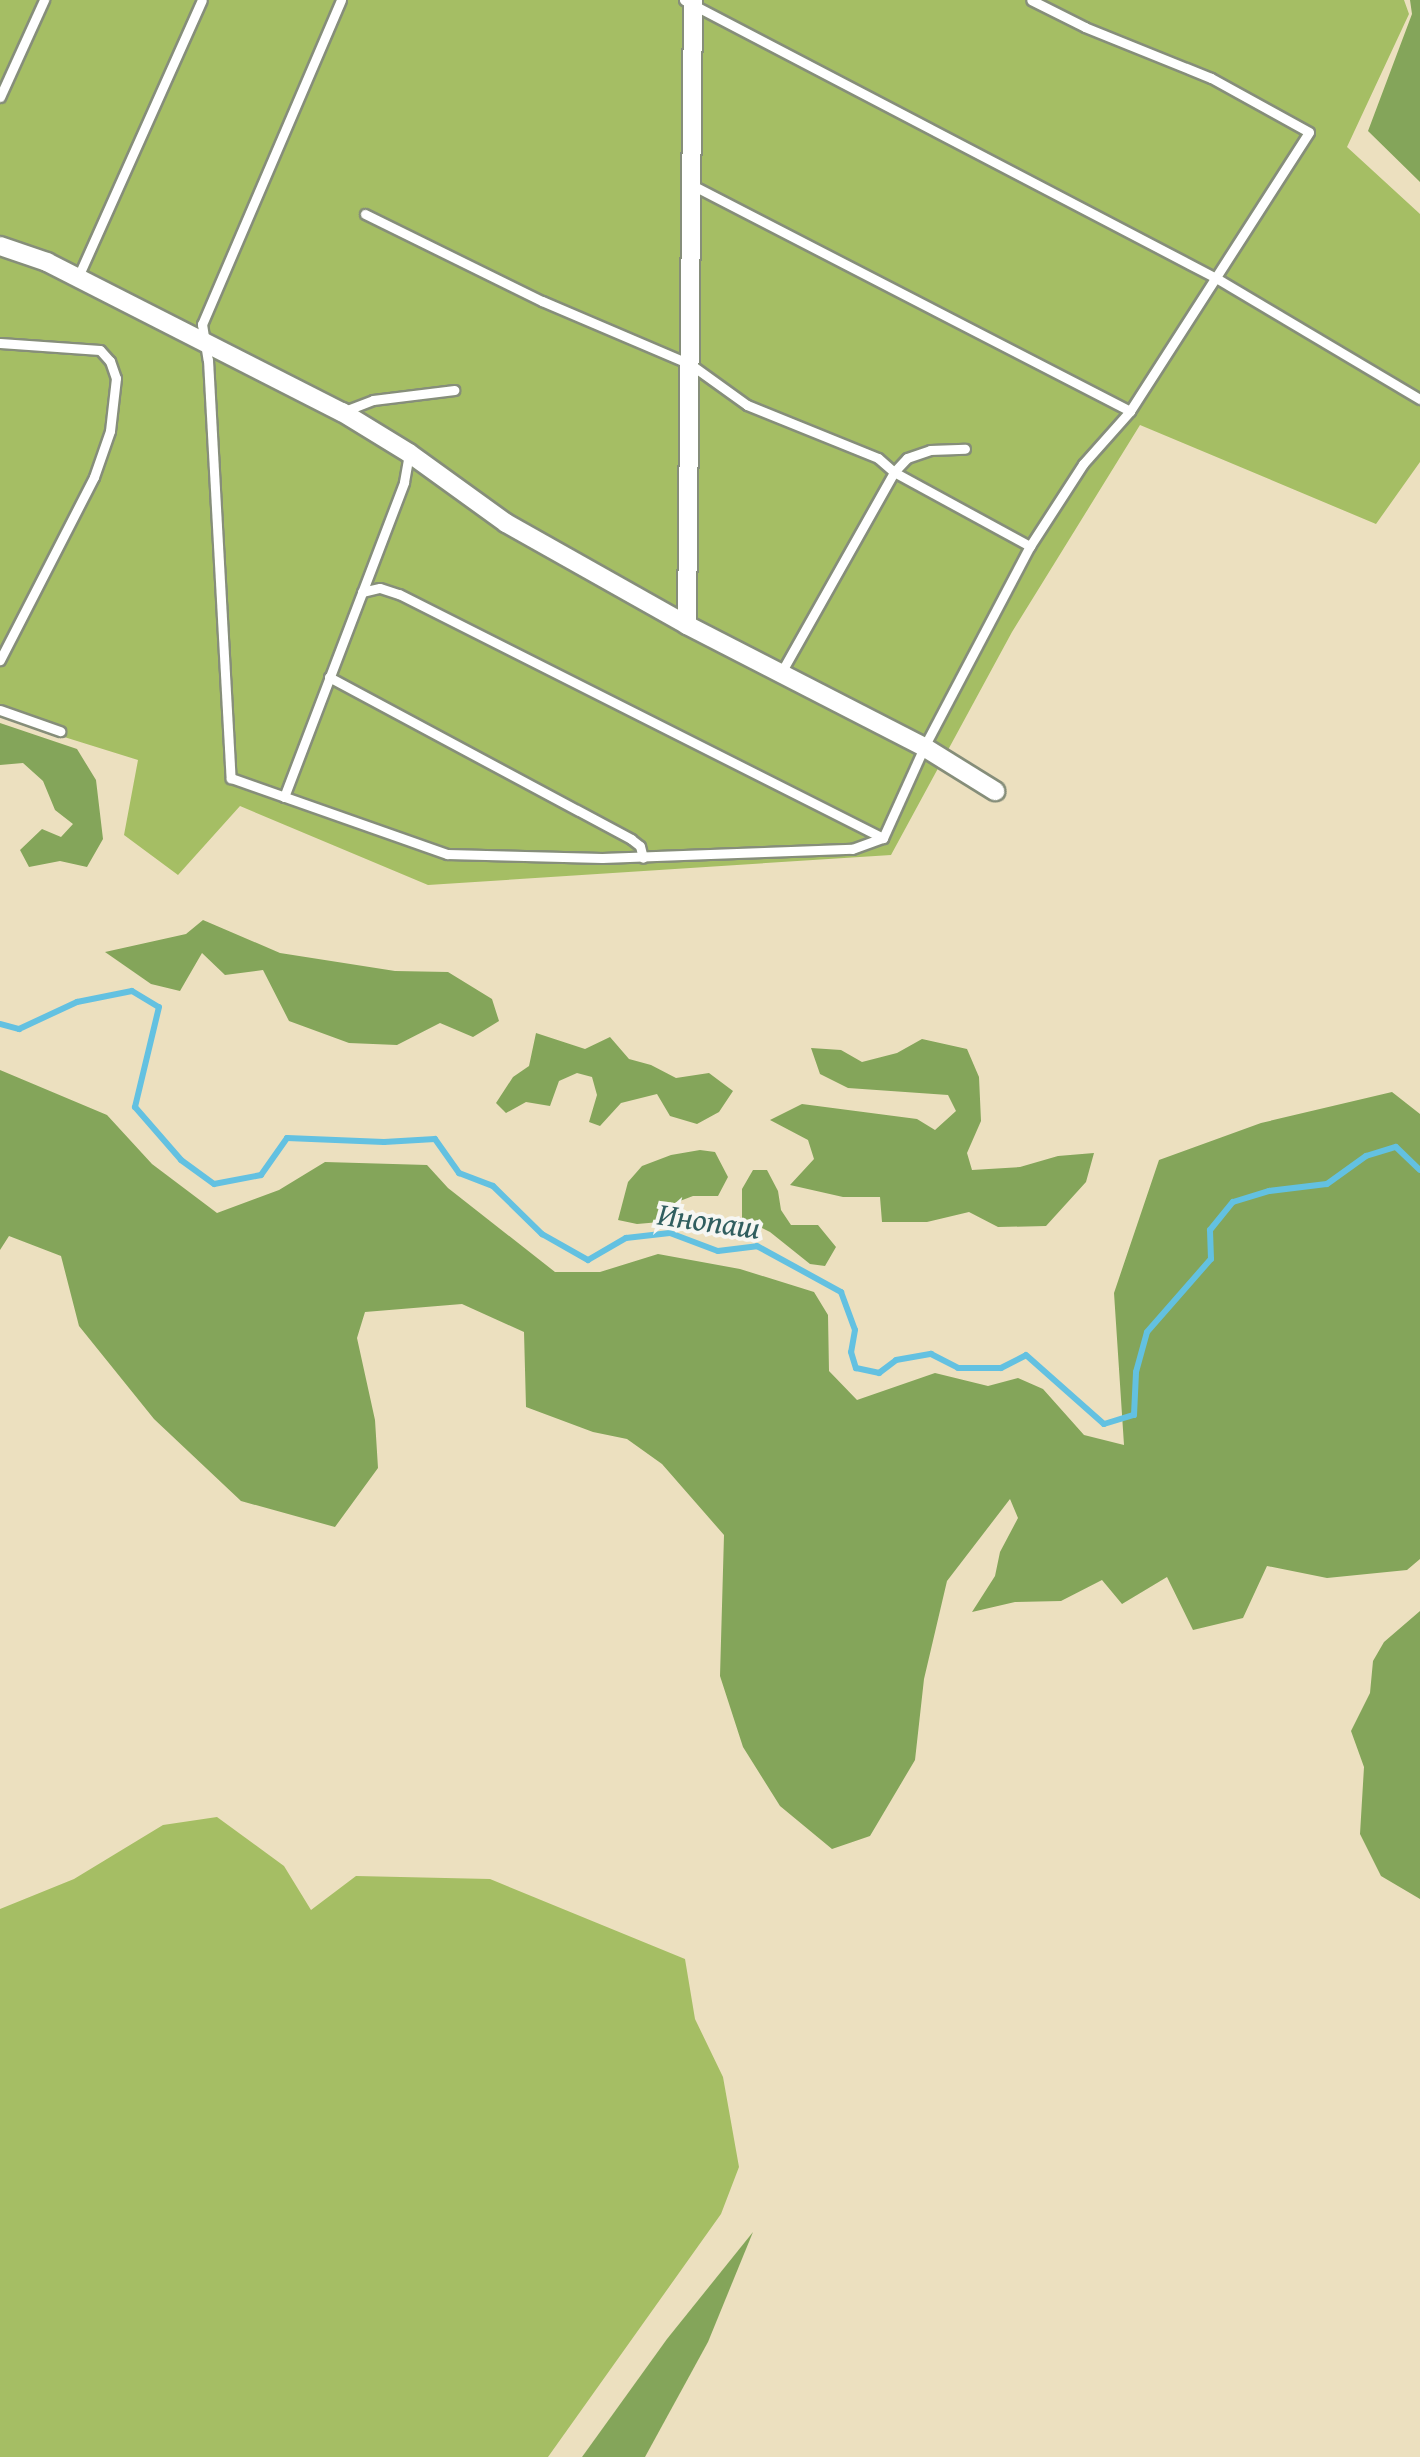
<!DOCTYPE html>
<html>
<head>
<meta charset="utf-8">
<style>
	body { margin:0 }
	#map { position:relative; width:1420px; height:2457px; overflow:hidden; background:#ece0bf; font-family:"Gentium Book Plus",serif }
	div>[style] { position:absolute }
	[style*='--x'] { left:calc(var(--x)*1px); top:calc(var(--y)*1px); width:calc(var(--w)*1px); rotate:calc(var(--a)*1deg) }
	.green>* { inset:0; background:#a5be64 }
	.forest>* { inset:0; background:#84a55a }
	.stream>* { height:6px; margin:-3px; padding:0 3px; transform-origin:3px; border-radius:3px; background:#63c1e1 }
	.roads { filter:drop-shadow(2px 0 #868e7a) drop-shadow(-2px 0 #868e7a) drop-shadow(0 2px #868e7a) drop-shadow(0 -2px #868e7a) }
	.lane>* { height:9px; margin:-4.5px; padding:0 4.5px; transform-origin:4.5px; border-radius:4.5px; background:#fff }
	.street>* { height:18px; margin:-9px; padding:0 9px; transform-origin:9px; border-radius:9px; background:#fff }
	span { translate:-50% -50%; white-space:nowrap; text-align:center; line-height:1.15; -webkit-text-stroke:8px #f6f6f2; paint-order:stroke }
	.water-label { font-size:32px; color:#305e5f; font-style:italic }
</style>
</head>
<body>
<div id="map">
	<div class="green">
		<i style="clip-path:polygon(0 0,1404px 0,1409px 14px,1347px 147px,1420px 214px,1420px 462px,1376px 524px,1140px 425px,1012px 632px,891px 855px,428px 885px,240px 806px,178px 875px,124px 835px,138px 760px,0 717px)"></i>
		<i style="clip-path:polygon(217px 1817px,284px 1866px,311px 1910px,356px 1876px,490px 1879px,685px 1959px,695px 2019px,723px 2077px,739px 2167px,721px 2214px,548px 2457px,0 2457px,0 1909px,74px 1879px,163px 1825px)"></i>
	</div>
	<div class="forest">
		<i style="clip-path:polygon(1410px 0,1420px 0,1420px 182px,1368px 131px,1412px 14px)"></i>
		<i style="clip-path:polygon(0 723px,77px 749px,96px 780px,103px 839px,87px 867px,60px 861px,29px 867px,20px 850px,42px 829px,61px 837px,73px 824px,55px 810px,43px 781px,23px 763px,0 765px)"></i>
		<i style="clip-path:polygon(203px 920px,280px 953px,395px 971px,448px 972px,492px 999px,499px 1021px,473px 1037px,440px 1023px,397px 1045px,349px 1043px,289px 1021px,263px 970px,225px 975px,202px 953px,180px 991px,151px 984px,105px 952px,186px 934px)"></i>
		<i style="clip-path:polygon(536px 1033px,585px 1049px,610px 1037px,629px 1059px,651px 1065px,676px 1078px,709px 1073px,733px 1091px,719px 1112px,697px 1124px,670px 1116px,657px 1094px,621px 1103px,600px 1126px,589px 1122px,597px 1095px,592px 1077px,577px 1073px,559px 1081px,550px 1106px,526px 1102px,506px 1113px,496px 1103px,513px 1077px,529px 1066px)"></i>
		<i style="clip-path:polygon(922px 1039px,967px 1049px,979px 1077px,981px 1121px,967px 1153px,972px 1170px,1020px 1167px,1058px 1156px,1094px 1153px,1086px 1182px,1046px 1226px,998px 1227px,969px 1212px,927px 1222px,882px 1222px,880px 1197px,843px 1197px,790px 1185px,814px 1159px,808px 1140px,770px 1120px,802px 1104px,917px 1119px,935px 1130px,956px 1111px,948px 1095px,848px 1088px,820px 1074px,811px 1048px,841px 1050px,862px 1062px,897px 1053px)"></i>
		<i style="clip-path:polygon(0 1070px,107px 1115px,152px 1164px,217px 1213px,279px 1190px,325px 1162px,427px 1165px,448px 1188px,555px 1272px,600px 1272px,658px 1254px,740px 1269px,814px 1292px,828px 1315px,829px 1371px,857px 1400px,935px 1373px,988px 1386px,1018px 1378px,1043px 1389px,1084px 1435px,1124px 1445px,1114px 1293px,1159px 1160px,1261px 1123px,1392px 1092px,1420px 1114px,1420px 1559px,1407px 1570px,1327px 1578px,1267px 1566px,1243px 1618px,1193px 1630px,1167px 1577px,1122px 1604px,1102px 1580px,1061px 1601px,1015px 1602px,972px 1612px,995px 1576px,1000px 1552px,1018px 1518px,1010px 1499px,947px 1581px,924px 1679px,915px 1760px,870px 1836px,832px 1849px,780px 1806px,743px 1747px,720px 1676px,724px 1535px,662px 1464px,627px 1439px,593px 1432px,526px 1407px,524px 1332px,462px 1304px,365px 1312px,357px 1338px,375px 1420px,378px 1468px,335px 1527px,241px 1501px,154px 1419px,79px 1326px,61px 1256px,9px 1236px,0 1250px)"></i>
		<i style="clip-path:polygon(700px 1150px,715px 1152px,728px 1177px,718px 1196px,693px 1196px,672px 1204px,660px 1222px,637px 1224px,618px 1220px,628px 1182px,642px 1166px,671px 1155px)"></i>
		<i style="clip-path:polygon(753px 1170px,767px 1170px,778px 1191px,781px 1210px,791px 1225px,818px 1225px,836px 1247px,825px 1266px,810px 1264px,770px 1232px,742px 1218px,742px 1189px)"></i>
		<i style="clip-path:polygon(1420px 1611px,1420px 1899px,1381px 1876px,1360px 1834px,1364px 1767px,1351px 1731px,1370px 1693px,1373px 1661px,1384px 1642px)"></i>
		<i style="clip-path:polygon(753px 2232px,708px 2342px,645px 2457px,582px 2457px,667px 2339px)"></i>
	</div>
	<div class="stream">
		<i style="--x:0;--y:1024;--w:20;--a:15"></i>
		<i style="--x:19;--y:1029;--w:64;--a:-25"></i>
		<i style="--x:77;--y:1002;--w:56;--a:-11.3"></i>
		<i style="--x:132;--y:991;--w:31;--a:31"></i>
		<i style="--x:159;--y:1007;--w:103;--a:103.5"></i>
		<i style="--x:135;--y:1107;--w:70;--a:49"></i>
		<i style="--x:181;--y:1160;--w:41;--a:36"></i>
		<i style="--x:214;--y:1184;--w:48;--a:-10.8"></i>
		<i style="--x:261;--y:1175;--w:45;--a:-54.9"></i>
		<i style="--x:287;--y:1138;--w:97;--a:2.4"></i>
		<i style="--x:384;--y:1142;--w:51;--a:-3.4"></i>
		<i style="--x:435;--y:1139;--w:42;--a:54.8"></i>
		<i style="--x:459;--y:1173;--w:36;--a:21"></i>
		<i style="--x:493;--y:1186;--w:69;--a:44.4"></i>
		<i style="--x:542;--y:1234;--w:53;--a:29.5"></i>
		<i style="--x:588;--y:1260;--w:44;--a:-30.1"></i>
		<i style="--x:626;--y:1238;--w:44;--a:-6.5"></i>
		<i style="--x:670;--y:1233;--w:51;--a:20.6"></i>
		<i style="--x:718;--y:1251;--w:39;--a:-7"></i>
		<i style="--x:757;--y:1246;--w:96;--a:28.7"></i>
		<i style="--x:841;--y:1292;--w:40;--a:69.8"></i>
		<i style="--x:855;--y:1330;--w:22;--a:100"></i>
		<i style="--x:851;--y:1352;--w:17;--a:73"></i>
		<i style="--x:856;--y:1368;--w:24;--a:12"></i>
		<i style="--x:879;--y:1373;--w:21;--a:-37"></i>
		<i style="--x:896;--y:1360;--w:36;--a:-10"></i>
		<i style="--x:931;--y:1354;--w:30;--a:27"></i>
		<i style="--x:958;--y:1368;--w:43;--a:0"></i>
		<i style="--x:1001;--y:1368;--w:28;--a:-27"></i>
		<i style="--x:1026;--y:1355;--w:104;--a:41.5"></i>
		<i style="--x:1104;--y:1424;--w:31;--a:-17"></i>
		<i style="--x:1134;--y:1415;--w:43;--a:-87.3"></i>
		<i style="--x:1136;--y:1372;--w:41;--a:-74.6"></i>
		<i style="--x:1147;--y:1332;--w:97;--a:-48.8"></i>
		<i style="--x:1211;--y:1259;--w:29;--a:-92"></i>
		<i style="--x:1210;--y:1230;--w:36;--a:-51"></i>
		<i style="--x:1233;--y:1202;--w:38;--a:-17"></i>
		<i style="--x:1269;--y:1191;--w:58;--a:-6.9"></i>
		<i style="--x:1327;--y:1184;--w:48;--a:-35.7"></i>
		<i style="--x:1366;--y:1156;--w:31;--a:-17"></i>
		<i style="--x:1396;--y:1147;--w:33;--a:44"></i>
	</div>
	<div class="roads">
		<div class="lane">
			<i style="--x:341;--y:0;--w:353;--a:113.2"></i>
			<i style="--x:202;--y:324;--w:36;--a:81"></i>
			<i style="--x:208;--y:360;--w:419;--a:86.9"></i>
			<i style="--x:231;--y:778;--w:229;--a:19.4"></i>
			<i style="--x:447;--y:854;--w:155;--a:1.5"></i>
			<i style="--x:602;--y:858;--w:250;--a:-2.1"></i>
			<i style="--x:852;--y:849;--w:33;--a:-20"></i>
			<i style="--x:883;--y:838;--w:100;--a:-65.7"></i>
			<i style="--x:924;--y:747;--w:227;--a:-62.2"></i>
			<i style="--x:1030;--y:546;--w:98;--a:-57.1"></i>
			<i style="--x:1083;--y:464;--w:71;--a:-48.4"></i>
			<i style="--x:1130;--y:411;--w:331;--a:-57.3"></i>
			<i style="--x:1309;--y:132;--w:112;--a:-151.1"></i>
			<i style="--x:1211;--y:78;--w:136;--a:-158"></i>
			<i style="--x:1085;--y:27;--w:60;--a:-153.4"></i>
			<i style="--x:684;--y:0;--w:600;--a:27.59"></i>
			<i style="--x:1216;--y:278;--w:237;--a:30.7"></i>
			<i style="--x:0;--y:97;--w:107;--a:-65.6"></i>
			<i style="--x:692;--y:185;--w:493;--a:27.3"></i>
			<i style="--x:365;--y:214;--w:197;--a:26.2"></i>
			<i style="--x:542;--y:301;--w:161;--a:23.1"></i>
			<i style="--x:690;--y:364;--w:70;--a:35.7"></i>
			<i style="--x:747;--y:405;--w:141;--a:22"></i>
			<i style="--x:878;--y:458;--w:21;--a:41"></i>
			<i style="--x:894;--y:472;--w:155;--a:28.6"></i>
			<i style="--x:78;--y:277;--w:303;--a:-65.9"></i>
			<i style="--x:0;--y:343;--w:100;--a:4"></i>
			<i style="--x:100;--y:350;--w:15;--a:48"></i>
			<i style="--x:110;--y:361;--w:18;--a:71"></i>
			<i style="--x:116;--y:378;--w:53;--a:96.5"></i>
			<i style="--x:110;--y:431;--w:49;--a:109.2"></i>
			<i style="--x:94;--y:477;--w:206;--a:117.2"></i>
			<i style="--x:342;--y:412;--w:33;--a:-21"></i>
			<i style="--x:373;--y:400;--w:82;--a:-7"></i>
			<i style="--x:362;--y:592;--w:18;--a:-13"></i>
			<i style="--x:380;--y:588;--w:20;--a:18"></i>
			<i style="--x:399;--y:594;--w:542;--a:26.75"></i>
			<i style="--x:782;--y:671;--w:228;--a:-60.6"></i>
			<i style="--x:894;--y:472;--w:19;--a:-47"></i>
			<i style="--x:907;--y:458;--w:24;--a:-19"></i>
			<i style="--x:930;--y:450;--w:35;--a:-2"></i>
			<i style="--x:329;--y:677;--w:343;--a:28.2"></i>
			<i style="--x:631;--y:839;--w:11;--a:38"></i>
			<i style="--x:640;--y:846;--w:12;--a:76"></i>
			<i style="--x:0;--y:710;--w:64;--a:19.3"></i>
			<i style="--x:284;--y:797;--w:337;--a:-69.1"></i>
			<i style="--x:404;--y:482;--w:29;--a:-80"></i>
		</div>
		<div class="street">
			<i style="--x:0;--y:246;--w:50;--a:18.8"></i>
			<i style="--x:47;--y:262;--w:331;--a:27"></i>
			<i style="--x:342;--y:412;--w:79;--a:31.5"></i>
			<i style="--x:409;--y:453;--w:120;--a:35.8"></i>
			<i style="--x:506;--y:523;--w:208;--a:29.4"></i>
			<i style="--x:687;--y:625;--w:267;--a:27.2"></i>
			<i style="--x:924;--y:747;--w:84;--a:31.8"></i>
			<i style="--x:687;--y:625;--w:625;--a:-89.45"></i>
		</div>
	</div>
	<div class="water-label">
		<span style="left:709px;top:1221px;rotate:8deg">Инопаш</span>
	</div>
</div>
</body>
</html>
